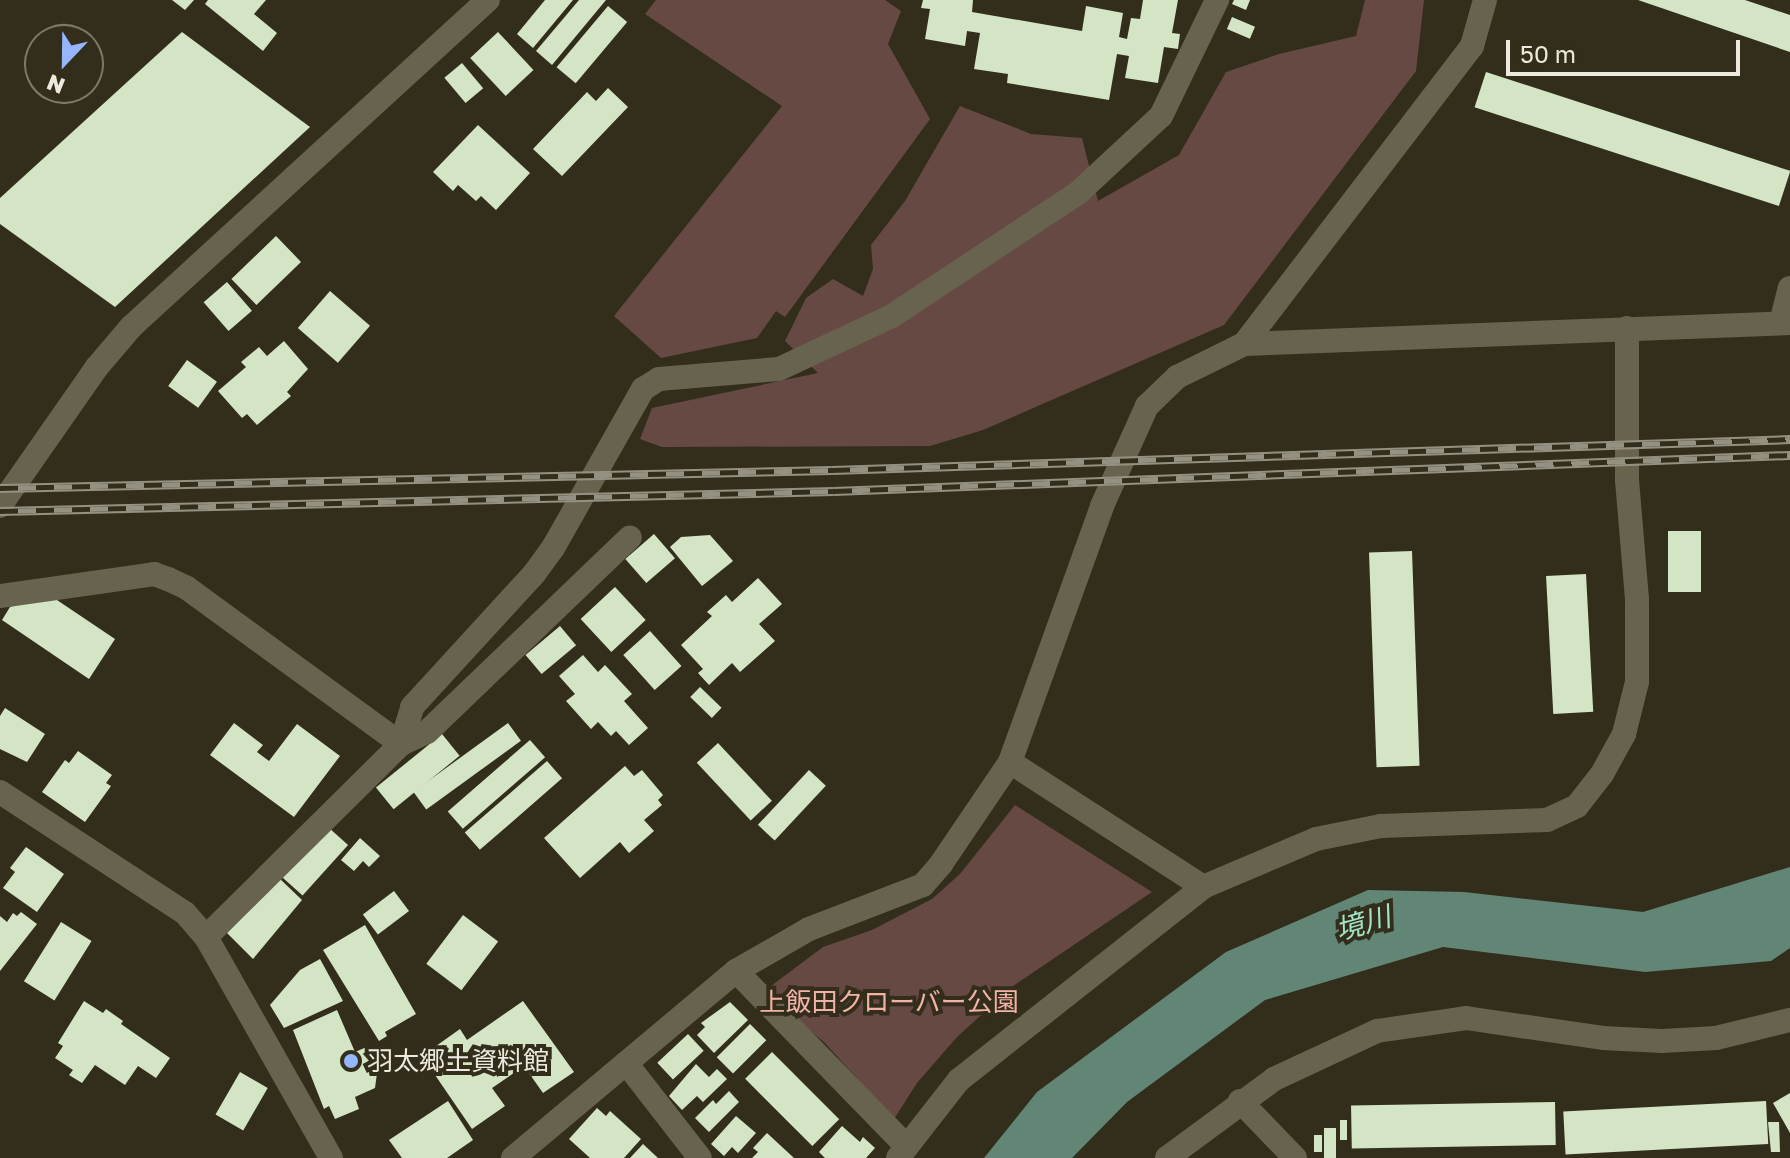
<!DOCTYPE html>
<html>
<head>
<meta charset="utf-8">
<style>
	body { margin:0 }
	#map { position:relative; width:1790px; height:1158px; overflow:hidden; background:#332e1b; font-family:"Golos Text","Noto Sans JP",sans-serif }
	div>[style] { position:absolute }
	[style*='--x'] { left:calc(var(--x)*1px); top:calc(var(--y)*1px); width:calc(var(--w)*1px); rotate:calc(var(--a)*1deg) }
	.green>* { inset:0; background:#674944 }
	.water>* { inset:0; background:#628675 }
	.building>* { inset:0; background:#d3e5c4; transform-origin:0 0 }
	.minor>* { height:24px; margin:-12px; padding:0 12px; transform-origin:12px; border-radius:12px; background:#68634e }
	.rail>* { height:9px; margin-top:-4.5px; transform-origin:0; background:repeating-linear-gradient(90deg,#332e1b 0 18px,#949182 0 36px); box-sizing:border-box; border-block:2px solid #949182 }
	.dots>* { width:22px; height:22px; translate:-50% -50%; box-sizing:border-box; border:4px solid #332e1b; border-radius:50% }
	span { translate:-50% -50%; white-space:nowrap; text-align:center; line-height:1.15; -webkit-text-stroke:8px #332e1b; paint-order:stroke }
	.park-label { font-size:26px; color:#f3b2a7 }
	.poi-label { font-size:26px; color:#eceade }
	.left { translate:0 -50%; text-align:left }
	.water-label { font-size:28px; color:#a3e4c6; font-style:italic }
	.north { position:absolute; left:24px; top:24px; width:80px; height:80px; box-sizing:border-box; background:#332e1b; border:2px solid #7d7969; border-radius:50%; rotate:202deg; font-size:22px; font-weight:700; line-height:32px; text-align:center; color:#eceade }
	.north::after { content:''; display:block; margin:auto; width:28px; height:36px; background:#95b6fd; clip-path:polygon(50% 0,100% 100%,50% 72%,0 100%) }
	.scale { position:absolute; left:1506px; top:40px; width:234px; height:36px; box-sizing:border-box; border:4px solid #eceade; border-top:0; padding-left:10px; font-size:24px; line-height:28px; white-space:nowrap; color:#eceade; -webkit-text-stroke:6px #332e1b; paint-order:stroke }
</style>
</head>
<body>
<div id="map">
	<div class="green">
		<i style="clip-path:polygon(656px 0,885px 0,901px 11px,888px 44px,930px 119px,785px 317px,776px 311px,757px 338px,661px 358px,614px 316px,782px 106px,645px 14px)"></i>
		<i style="clip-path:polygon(1365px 0,1424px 0,1416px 71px,1224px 325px,983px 430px,930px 446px,662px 447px,640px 439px,652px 408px,818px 373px,785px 341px,806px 298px,833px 279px,863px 296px,873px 269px,871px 245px,905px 201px,960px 106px,1031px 134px,1082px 138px,1098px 201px,1179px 155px,1226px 72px,1279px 54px,1356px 36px)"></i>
		<i style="clip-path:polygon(1015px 805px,1152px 892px,1013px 986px,957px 1037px,917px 1083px,894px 1119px,824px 1042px,763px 992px,823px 947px,872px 930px,932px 899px,960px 874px)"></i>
	</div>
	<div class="water">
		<i style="clip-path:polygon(1790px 867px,1790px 948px,1771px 961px,1645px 972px,1443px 947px,1265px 1000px,1127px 1102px,1072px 1158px,984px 1158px,1037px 1092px,1226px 952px,1368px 890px,1464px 892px,1643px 912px)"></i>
	</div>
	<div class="building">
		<i style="clip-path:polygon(172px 0,194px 0,185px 10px)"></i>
		<i style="clip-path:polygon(208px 0,266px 0,254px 14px,277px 33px,263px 51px,205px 4px)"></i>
		<i style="clip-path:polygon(545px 0,573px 0,533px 48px,517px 34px)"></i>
		<i style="clip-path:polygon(579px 0,606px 0,552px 65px,536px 51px)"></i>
		<i style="clip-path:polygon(923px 0,973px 0,972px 12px,1082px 31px,1086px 6px,1123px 13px,1119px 37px,1127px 39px,1131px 18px,1140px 19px,1143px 0,1178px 0,1172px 33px,1180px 34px,1178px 49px,1164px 47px,1158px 83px,1125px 78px,1129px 56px,1117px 54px,1109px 100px,1007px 83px,1008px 74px,974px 69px,980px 33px,967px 31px,965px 46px,925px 39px,930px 9px,921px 8px)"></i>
		<i style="clip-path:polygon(1234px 0,1250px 0,1246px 10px,1232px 4px)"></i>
		<i style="clip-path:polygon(1638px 0,1745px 0,1790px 15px,1790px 52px)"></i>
		<i style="left:608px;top:6px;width:25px;height:80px;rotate:40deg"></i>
		<i style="left:1232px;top:17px;width:25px;height:13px;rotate:23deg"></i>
		<i style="clip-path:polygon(182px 32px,310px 127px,115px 307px,0 224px,0 198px)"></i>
		<i style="left:498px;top:32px;width:52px;height:38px;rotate:47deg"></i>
		<i style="left:462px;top:63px;width:33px;height:23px;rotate:50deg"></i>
		<i style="left:1486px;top:72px;width:320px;height:37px;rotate:18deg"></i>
		<i style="clip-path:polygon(608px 88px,628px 107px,562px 176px,533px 149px,587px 92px,596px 101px)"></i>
		<i style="clip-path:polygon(478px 125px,530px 173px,496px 210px,481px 196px,476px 201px,458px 185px,453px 191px,433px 172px)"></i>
		<i style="left:276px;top:236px;width:36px;height:62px;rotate:46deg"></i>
		<i style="left:227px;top:282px;width:38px;height:31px;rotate:49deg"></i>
		<i style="left:330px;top:291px;width:53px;height:49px;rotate:41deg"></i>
		<i style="clip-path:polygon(284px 341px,308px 369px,287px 392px,291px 396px,257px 425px,247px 414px,242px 418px,218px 391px,246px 367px,241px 362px,259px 347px,267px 356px)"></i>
		<i style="left:187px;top:360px;width:37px;height:32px;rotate:36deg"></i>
		<i style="left:1668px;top:531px;width:33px;height:61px"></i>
		<i style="left:654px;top:534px;width:32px;height:38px;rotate:49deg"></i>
		<i style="clip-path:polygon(710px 535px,733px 561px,702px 586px,670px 547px,681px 537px)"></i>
		<i style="left:1412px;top:551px;width:215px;height:43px;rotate:88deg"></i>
		<i style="left:1586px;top:574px;width:138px;height:40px;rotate:87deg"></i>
		<i style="clip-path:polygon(758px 578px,782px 604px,759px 624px,775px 641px,740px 672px,732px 663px,709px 685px,698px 673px,703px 669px,681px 645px,712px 616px,707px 612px,726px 595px,732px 602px)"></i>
		<i style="left:615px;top:587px;width:45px;height:47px;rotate:47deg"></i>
		<i style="clip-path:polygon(48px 594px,115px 639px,89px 679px,2px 620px,10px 607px)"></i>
		<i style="left:560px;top:626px;width:25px;height:45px;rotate:50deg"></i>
		<i style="left:650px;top:631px;width:47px;height:36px;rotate:48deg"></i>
		<i style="clip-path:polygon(583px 655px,598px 672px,605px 665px,632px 694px,624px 701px,648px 728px,629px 745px,616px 731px,611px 736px,598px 722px,591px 729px,566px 701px,575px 694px,559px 676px)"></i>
		<i style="left:700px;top:687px;width:30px;height:14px;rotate:44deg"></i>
		<i style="clip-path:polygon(5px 708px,45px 734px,27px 762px,0 749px,0 716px)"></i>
		<i style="clip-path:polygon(234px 723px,263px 745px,257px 752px,269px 761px,297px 724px,340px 756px,294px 817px,210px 755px)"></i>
		<i style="left:508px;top:723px;width:22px;height:117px;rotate:54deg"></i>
		<i style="left:442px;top:734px;width:28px;height:85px;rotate:51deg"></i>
		<i style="left:530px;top:740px;width:23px;height:109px;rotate:49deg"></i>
		<i style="left:718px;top:743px;width:79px;height:29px;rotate:47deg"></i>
		<i style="clip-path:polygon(78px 751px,112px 775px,106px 783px,111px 786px,85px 822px,42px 792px,65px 760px,69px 763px)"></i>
		<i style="left:547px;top:761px;width:23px;height:109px;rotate:49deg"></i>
		<i style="clip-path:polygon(625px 766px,634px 776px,642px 770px,663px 795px,658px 800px,662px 805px,644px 820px,654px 831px,629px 853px,620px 842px,580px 878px,544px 838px)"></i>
		<i style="left:809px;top:770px;width:23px;height:75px;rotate:43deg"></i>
		<i style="left:328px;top:827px;width:27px;height:68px;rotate:42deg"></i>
		<i style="clip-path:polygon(360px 838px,380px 856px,369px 867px,363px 861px,354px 871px,341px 860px)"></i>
		<i style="clip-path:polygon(26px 847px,64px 874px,37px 912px,3px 888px,15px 872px,10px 868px)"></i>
		<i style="clip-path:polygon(279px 878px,302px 900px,253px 959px,227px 933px)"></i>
		<i style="left:394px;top:891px;width:25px;height:39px;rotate:53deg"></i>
		<i style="clip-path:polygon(21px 912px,37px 924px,0 971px,0 916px,7px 922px,13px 913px,17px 916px)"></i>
		<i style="left:463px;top:915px;width:44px;height:61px;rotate:37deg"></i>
		<i style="left:61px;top:922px;width:36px;height:70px;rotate:32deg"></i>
		<i style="clip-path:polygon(365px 925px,416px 1014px,385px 1032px,387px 1036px,379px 1041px,323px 950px)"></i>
		<i style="clip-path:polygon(320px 959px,343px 1001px,284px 1028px,270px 1005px,300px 970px)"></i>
		<i style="clip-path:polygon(84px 1001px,103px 1013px,106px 1009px,123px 1021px,121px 1024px,170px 1058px,156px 1078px,138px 1066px,125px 1085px,95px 1065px,82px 1083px,69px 1075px,73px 1070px,55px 1058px,63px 1046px,58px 1043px)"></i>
		<i style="clip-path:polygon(523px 1001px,574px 1072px,543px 1093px,524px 1066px,492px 1088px,505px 1106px,472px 1129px,422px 1056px,460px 1029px,467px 1040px)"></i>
		<i style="clip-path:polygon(730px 1002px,748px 1020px,714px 1053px,697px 1035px,705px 1027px,701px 1023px)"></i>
		<i style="clip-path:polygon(337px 1010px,355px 1052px,369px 1046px,378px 1066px,375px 1088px,355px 1097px,359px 1109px,335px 1119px,329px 1106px,324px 1109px,293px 1030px)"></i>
		<i style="left:750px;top:1024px;width:23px;height:47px;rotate:45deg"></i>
		<i style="left:688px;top:1034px;width:23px;height:42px;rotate:47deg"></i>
		<i style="left:772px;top:1052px;width:95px;height:38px;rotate:45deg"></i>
		<i style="clip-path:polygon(696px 1064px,709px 1077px,717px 1069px,727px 1079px,703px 1102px,697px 1096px,682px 1110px,669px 1096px)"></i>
		<i style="left:240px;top:1072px;width:32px;height:49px;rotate:30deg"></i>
		<i style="clip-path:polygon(729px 1091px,739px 1102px,709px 1132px,695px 1118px,713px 1100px,716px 1104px)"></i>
		<i style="clip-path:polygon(1790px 1093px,1790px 1133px,1773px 1103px)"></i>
		<i style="clip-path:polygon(448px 1101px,473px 1140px,447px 1158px,402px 1158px,389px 1140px)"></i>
		<i style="left:1766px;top:1101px;width:43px;height:203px;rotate:87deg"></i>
		<i style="left:1555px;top:1102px;width:43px;height:204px;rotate:89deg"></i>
		<i style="clip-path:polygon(597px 1108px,606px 1116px,610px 1111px,641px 1139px,624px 1158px,590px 1158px,569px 1139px)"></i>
		<i style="clip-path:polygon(736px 1116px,756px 1133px,738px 1153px,732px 1147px,724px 1156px,711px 1144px)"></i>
		<i style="left:1340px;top:1120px;width:7px;height:20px"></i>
		<i style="clip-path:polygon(1768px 1122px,1779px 1122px,1780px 1152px,1771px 1152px)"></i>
		<i style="clip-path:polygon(842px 1126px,860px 1142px,863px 1137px,875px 1148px,866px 1158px,825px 1158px,819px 1152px)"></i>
		<i style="left:1324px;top:1128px;width:12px;height:30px"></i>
		<i style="clip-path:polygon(767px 1133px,794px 1158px,752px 1158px,758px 1152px,753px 1148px)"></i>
		<i style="left:1314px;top:1135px;width:8px;height:17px"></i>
		<i style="clip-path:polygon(643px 1144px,658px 1158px,630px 1158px)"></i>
	</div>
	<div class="minor">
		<i style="--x:1485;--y:0;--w:48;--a:105.8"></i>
		<i style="--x:1472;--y:46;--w:375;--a:127.4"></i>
		<i style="--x:1244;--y:344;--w:546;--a:-2.2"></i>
		<i style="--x:1781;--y:323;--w:36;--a:-76"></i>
		<i style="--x:0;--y:506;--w:169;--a:-55.1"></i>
		<i style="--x:97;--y:367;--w:52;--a:-49.6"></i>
		<i style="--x:131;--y:327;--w:484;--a:-42.5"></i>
		<i style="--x:0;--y:596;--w:156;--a:-8.1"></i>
		<i style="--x:154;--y:574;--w:15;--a:20"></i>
		<i style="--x:168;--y:579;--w:21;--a:25"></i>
		<i style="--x:187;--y:588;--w:265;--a:36.1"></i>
		<i style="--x:401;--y:744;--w:29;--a:-25"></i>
		<i style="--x:427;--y:732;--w:281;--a:-43.8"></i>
		<i style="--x:1010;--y:762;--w:230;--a:32.9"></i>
		<i style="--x:0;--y:792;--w:221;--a:33.2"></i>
		<i style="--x:185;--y:913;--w:32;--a:49"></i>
		<i style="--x:206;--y:937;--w:254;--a:60.5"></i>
		<i style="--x:206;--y:937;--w:274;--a:-44.7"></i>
		<i style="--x:401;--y:744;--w:39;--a:-73"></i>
		<i style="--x:412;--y:707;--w:180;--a:-47.5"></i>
		<i style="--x:534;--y:574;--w:32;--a:-54"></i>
		<i style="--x:553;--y:548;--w:183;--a:-60.5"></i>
		<i style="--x:643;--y:389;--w:19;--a:-32"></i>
		<i style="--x:659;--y:379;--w:120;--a:-4.8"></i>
		<i style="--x:779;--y:369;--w:125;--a:-25.1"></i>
		<i style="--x:892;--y:316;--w:223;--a:-33.5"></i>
		<i style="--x:1078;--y:193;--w:113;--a:-42.9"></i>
		<i style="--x:1161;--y:116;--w:129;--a:-64.2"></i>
		<i style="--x:736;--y:971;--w:245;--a:45.8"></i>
		<i style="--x:626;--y:1063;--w:120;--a:52.1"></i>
		<i style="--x:1240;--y:1101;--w:79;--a:46"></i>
		<i style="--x:513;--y:1158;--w:291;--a:-40"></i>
		<i style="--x:736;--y:971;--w:84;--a:-29.9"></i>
		<i style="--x:809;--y:929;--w:122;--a:-21.1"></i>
		<i style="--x:923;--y:885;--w:28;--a:-49"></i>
		<i style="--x:941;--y:864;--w:123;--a:-55.9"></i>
		<i style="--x:1010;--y:762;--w:272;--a:-70.2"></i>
		<i style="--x:1102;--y:506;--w:110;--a:-65.8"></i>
		<i style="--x:1147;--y:406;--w:42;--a:-44"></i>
		<i style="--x:1177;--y:377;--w:75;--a:-26.2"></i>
		<i style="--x:898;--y:1158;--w:99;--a:-52"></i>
		<i style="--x:959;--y:1080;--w:311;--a:-38.3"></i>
		<i style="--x:1203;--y:887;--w:123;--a:-23"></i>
		<i style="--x:1316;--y:839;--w:66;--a:-11.3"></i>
		<i style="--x:1381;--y:826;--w:166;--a:-2.1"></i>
		<i style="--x:1547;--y:820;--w:33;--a:-25"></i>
		<i style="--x:1577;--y:806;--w:41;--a:-52"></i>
		<i style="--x:1602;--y:774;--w:46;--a:-61.2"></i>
		<i style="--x:1624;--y:734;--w:54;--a:-76"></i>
		<i style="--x:1637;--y:682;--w:83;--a:-90"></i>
		<i style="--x:1637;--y:599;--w:119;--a:-94.8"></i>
		<i style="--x:1627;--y:480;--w:152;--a:-90"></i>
		<i style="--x:1167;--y:1158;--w:133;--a:-36.4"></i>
		<i style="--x:1274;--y:1079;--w:114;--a:-25"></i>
		<i style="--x:1377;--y:1031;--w:90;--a:-8.3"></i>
		<i style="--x:1466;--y:1018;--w:138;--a:8.3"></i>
		<i style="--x:1603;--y:1038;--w:59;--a:2.9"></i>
		<i style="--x:1662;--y:1041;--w:54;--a:-3.2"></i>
		<i style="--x:1716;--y:1038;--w:76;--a:-13.7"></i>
	</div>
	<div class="rail">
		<i style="--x:0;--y:488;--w:832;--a:-1.24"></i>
		<i style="--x:832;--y:470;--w:959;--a:-1.85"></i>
		<i style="--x:0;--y:511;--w:834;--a:-1.37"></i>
		<i style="--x:834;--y:491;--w:957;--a:-2.16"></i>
	</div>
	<div class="dots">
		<i style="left:351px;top:1061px;background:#95b6fd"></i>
	</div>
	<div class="park-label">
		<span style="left:889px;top:1002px">上飯田クローバー公園</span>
	</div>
	<div class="poi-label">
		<span class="left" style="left:367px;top:1061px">羽太郷土資料館</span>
	</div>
	<div class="water-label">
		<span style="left:1363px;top:923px;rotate:-16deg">境川</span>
	</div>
	<div class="north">N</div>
	<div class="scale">50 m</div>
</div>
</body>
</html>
